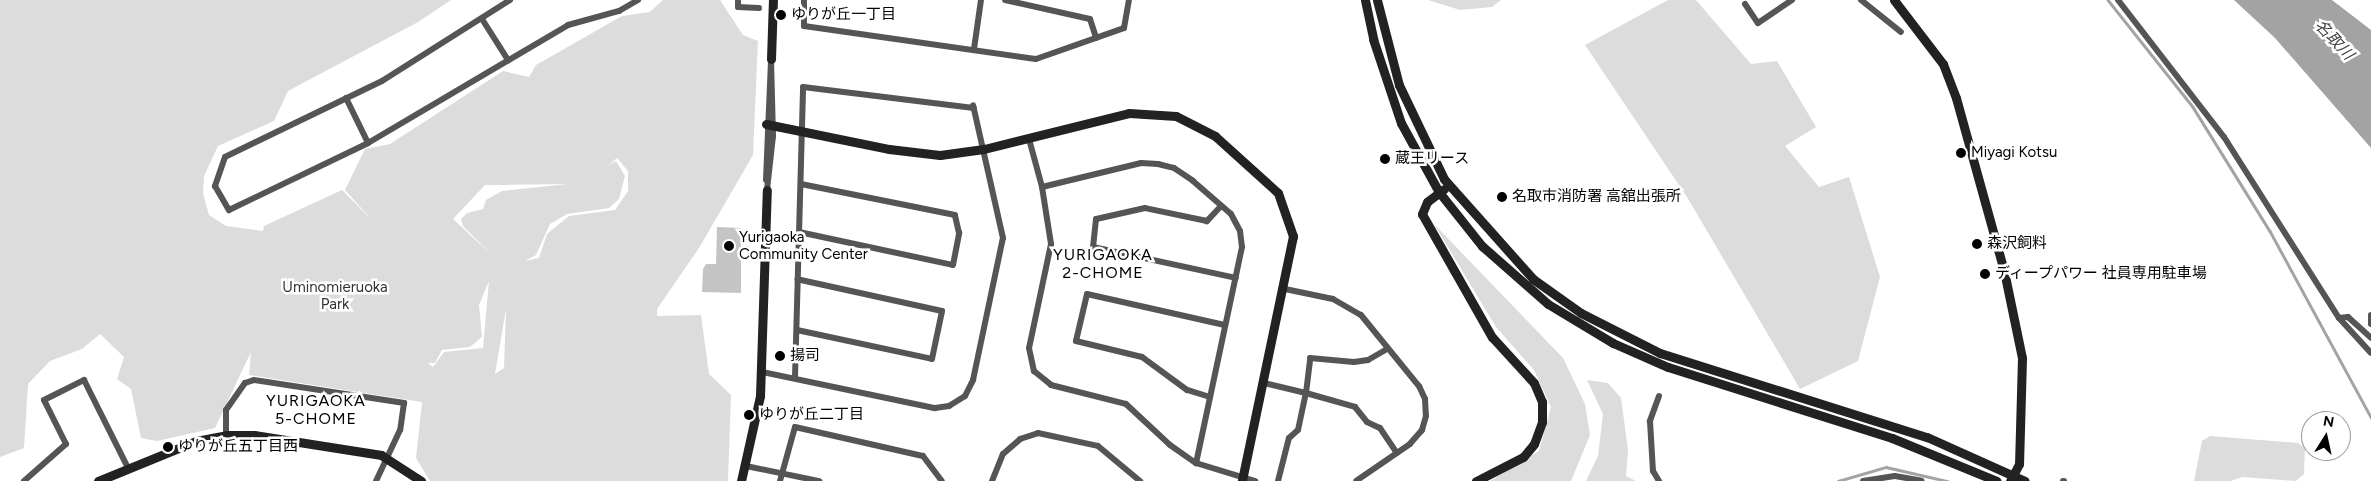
<!DOCTYPE html>
<html>
<head>
<meta charset="utf-8">
<style>
	body { margin:0 }
	#map { position:relative; width:2371px; height:481px; overflow:hidden; background:#fff; font-family:Figtree,"Noto Sans JP",sans-serif }
	div>[style] { position:absolute }
	[style*='--x'] { left:calc(var(--x)*1px); top:calc(var(--y)*1px); width:calc(var(--w)*1px); rotate:calc(var(--a)*1deg) }
	.green>* { inset:0; background:#dcdcdc }
	.water>* { inset:0; background:#a3a3a3 }
	.stream>* { height:2.5px; margin:-1.25px; padding:0 1.25px; transform-origin:1.25px; border-radius:1.25px; background:#a3a3a3 }
	.building>* { inset:0; background:#c4c4c4 }
	.street>* { height:6px; margin:-3px; padding:0 3px; transform-origin:3px; border-radius:3px; background:#555 }
	.secondary>* { height:9px; margin:-4.5px; padding:0 4.5px; transform-origin:4.5px; border-radius:4.5px; background:#222 }
	.dots>* { width:14px; height:14px; translate:-50% -50%; box-sizing:border-box; border:2px solid #fff; border-radius:50% }
	span { translate:-50% -50%; white-space:nowrap; text-align:center; line-height:1.15; -webkit-text-stroke:5px #fff; paint-order:stroke }
	.poi-label { font-size:15px; color:#000 }
	.left { translate:0 -50%; text-align:left }
	.park-label { font-size:15px; color:#333 }
	.water-label { font-size:16px; color:#444; font-style:italic }
	.neighbourhood-label { font-size:16px; color:#000; letter-spacing:1px }
	.north { position:absolute; left:2301px; top:411px; width:50px; height:50px; box-sizing:border-box; background:#fff; border:1px solid #999; border-radius:50%; rotate:10deg; font-size:14px; font-weight:700; line-height:20px; text-align:center; color:#000 }
	.north::after { content:''; display:block; margin:auto; width:18px; height:22px; background:#000; clip-path:polygon(50% 0,100% 100%,50% 72%,0 100%) }
</style>
</head>
<body>
<div id="map">
	<div class="green">
		<i style="clip-path:polygon(evenodd,0 0,451px 0,418px 22px,288px 91px,274px 121px,218px 146px,204px 176px,203px 193px,209px 215px,226px 226px,263px 231px,264px 226px,342px 190px,372px 220px,345px 190px,365px 149px,390px 144px,503px 71px,529px 77px,536px 65px,622px 16px,650px 12px,663px 0,720px 0,743px 35px,758px 41px,753px 155px,699px 248px,657px 309px,657px 316px,701px 315px,709px 374px,731px 395px,728px 481px,430px 481px,416px 458px,422px 402px,249px 375px,251px 352px,215px 428px,157px 441px,141px 438px,131px 389px,117px 379px,124px 357px,100px 334px,82px 349px,50px 361px,28px 384px,24px 448px,0 457px,0 0,617px 158px,628px 171px,628px 191px,615px 210px,569px 216px,547px 234px,539px 258px,525px 261px,536px 255px,550px 224px,567px 214px,609px 208px,619px 199px,625px 176px,616px 161px,609px 165px,617px 158px,0 0,568px 184px,502px 191px,486px 200px,483px 209px,467px 213px,461px 219px,463px 226px,491px 254px,453px 219px,485px 185px,568px 184px,0 0,489px 281px,483px 348px,444px 352px,433px 367px,428px 363px,435px 363px,442px 350px,470px 347px,482px 337px,479px 305px,489px 281px,0 0,506px 309px,504px 368px,495px 374px,506px 309px)"></i>
		<i style="clip-path:polygon(1428px 0,1501px 0,1492px 7px,1460px 10px)"></i>
		<i style="clip-path:polygon(1668px 0,1696px 0,1751px 64px,1777px 61px,1816px 127px,1785px 146px,1819px 187px,1849px 177px,1880px 277px,1858px 361px,1800px 389px,1687px 197px,1585px 45px)"></i>
		<i style="clip-path:polygon(1434px 224px,1563px 358px,1585px 404px,1590px 435px,1571px 481px,1490px 481px,1539px 451px,1551px 407px,1534px 370px,1496px 327px)"></i>
		<i style="clip-path:polygon(1587px 380px,1608px 383px,1621px 398px,1628px 450px,1626px 476px,1636px 481px,1586px 481px,1598px 456px,1603px 414px)"></i>
		<i style="clip-path:polygon(2210px 436px,2298px 443px,2305px 448px,2304px 474px,2296px 481px,2242px 477px,2231px 481px,2194px 481px,2202px 441px)"></i>
	</div>
	<div class="water">
		<i style="clip-path:polygon(2234px 0,2332px 0,2371px 30px,2371px 148px,2275px 38px)"></i>
	</div>
	<div class="stream">
		<i style="--x:2108;--y:0;--w:137;--a:51.5"></i>
		<i style="--x:2193;--y:107;--w:146;--a:58.2"></i>
		<i style="--x:2270;--y:231;--w:212;--a:61.5"></i>
		<i style="--x:1838;--y:481;--w:50;--a:-16.3"></i>
		<i style="--x:1886;--y:467;--w:63;--a:12.9"></i>
	</div>
	<div class="building">
		<i style="clip-path:polygon(717px 227px,741px 228px,741px 293px,702px 292px,703px 269px,706px 264px,716px 264px)"></i>
	</div>
	<div class="street">
		<i style="--x:510;--y:0;--w:151;--a:147.7"></i>
		<i style="--x:382;--y:81;--w:174;--a:154.2"></i>
		<i style="--x:225;--y:157;--w:31;--a:109"></i>
		<i style="--x:215;--y:186;--w:28;--a:60"></i>
		<i style="--x:229;--y:210;--w:154;--a:-25.7"></i>
		<i style="--x:368;--y:143;--w:232;--a:-30.5"></i>
		<i style="--x:568;--y:25;--w:53;--a:-15.4"></i>
		<i style="--x:619;--y:11;--w:22;--a:-30"></i>
		<i style="--x:738;--y:0;--w:7;--a:90"></i>
		<i style="--x:738;--y:7;--w:21;--a:3"></i>
		<i style="--x:804;--y:0;--w:26;--a:90"></i>
		<i style="--x:804;--y:26;--w:234;--a:8.1"></i>
		<i style="--x:1036;--y:59;--w:93;--a:-19.4"></i>
		<i style="--x:1124;--y:28;--w:28;--a:-80"></i>
		<i style="--x:1005;--y:0;--w:87;--a:12.6"></i>
		<i style="--x:1090;--y:19;--w:20;--a:72"></i>
		<i style="--x:1861;--y:0;--w:51;--a:38.7"></i>
		<i style="--x:2118;--y:0;--w:173;--a:52.3"></i>
		<i style="--x:2224;--y:137;--w:214;--a:57.6"></i>
		<i style="--x:2339;--y:318;--w:47;--a:47.6"></i>
		<i style="--x:1745;--y:4;--w:23;--a:56"></i>
		<i style="--x:1758;--y:23;--w:41;--a:-34.1"></i>
		<i style="--x:482;--y:19;--w:49;--a:57.6"></i>
		<i style="--x:974;--y:49;--w:49;--a:-81.9"></i>
		<i style="--x:346;--y:98;--w:50;--a:63.9"></i>
		<i style="--x:1029;--y:139;--w:50;--a:74.8"></i>
		<i style="--x:1042;--y:187;--w:58;--a:81"></i>
		<i style="--x:1051;--y:244;--w:106;--a:101.9"></i>
		<i style="--x:1029;--y:348;--w:24;--a:78"></i>
		<i style="--x:1034;--y:371;--w:22;--a:39"></i>
		<i style="--x:1051;--y:385;--w:77;--a:14.2"></i>
		<i style="--x:1126;--y:404;--w:60;--a:43"></i>
		<i style="--x:1170;--y:445;--w:32;--a:35"></i>
		<i style="--x:1196;--y:463;--w:62;--a:17"></i>
		<i style="--x:766;--y:180;--w:119;--a:-87.6"></i>
		<i style="--x:1042;--y:187;--w:102;--a:-13.6"></i>
		<i style="--x:1141;--y:163;--w:17;--a:3"></i>
		<i style="--x:1158;--y:164;--w:16;--a:14"></i>
		<i style="--x:1174;--y:168;--w:23;--a:34"></i>
		<i style="--x:1193;--y:181;--w:50;--a:41"></i>
		<i style="--x:1231;--y:214;--w:19;--a:62"></i>
		<i style="--x:1240;--y:231;--w:16;--a:83"></i>
		<i style="--x:1242;--y:247;--w:221;--a:102"></i>
		<i style="--x:767;--y:190;--w:54;--a:-83.7"></i>
		<i style="--x:773;--y:136;--w:77;--a:-91.5"></i>
		<i style="--x:1221;--y:206;--w:21;--a:133"></i>
		<i style="--x:1207;--y:221;--w:63;--a:-168.2"></i>
		<i style="--x:1145;--y:208;--w:50;--a:167.3"></i>
		<i style="--x:1096;--y:219;--w:28;--a:96"></i>
		<i style="--x:1093;--y:247;--w:146;--a:12.2"></i>
		<i style="--x:799;--y:232;--w:157;--a:12.1"></i>
		<i style="--x:953;--y:265;--w:33;--a:-79"></i>
		<i style="--x:959;--y:233;--w:18;--a:-103"></i>
		<i style="--x:955;--y:215;--w:157;--a:-168.6"></i>
		<i style="--x:1285;--y:289;--w:49;--a:11.8"></i>
		<i style="--x:1333;--y:299;--w:32;--a:30"></i>
		<i style="--x:1361;--y:315;--w:92;--a:50.8"></i>
		<i style="--x:1419;--y:386;--w:14;--a:65"></i>
		<i style="--x:1425;--y:399;--w:17;--a:87"></i>
		<i style="--x:1426;--y:416;--w:15;--a:106"></i>
		<i style="--x:1422;--y:430;--w:18;--a:131"></i>
		<i style="--x:1410;--y:444;--w:65;--a:145.6"></i>
		<i style="--x:2371;--y:315;--w:9;--a:90"></i>
		<i style="--x:2339;--y:318;--w:9;--a:-6"></i>
		<i style="--x:2348;--y:317;--w:31;--a:42"></i>
		<i style="--x:797;--y:330;--w:138;--a:12.1"></i>
		<i style="--x:932;--y:359;--w:49;--a:-78.2"></i>
		<i style="--x:942;--y:311;--w:148;--a:-167.6"></i>
		<i style="--x:762;--y:372;--w:177;--a:11.8"></i>
		<i style="--x:935;--y:408;--w:14;--a:-8"></i>
		<i style="--x:949;--y:406;--w:19;--a:-32"></i>
		<i style="--x:965;--y:396;--w:18;--a:-63"></i>
		<i style="--x:973;--y:380;--w:145;--a:-78.1"></i>
		<i style="--x:1003;--y:238;--w:136;--a:-102.7"></i>
		<i style="--x:795;--y:377;--w:290;--a:-88.4"></i>
		<i style="--x:803;--y:87;--w:172;--a:7"></i>
		<i style="--x:1264;--y:383;--w:43;--a:13.4"></i>
		<i style="--x:1306;--y:393;--w:35;--a:-83"></i>
		<i style="--x:1310;--y:358;--w:44;--a:5.2"></i>
		<i style="--x:1354;--y:362;--w:14;--a:-8"></i>
		<i style="--x:1368;--y:360;--w:22;--a:-30"></i>
		<i style="--x:1659;--y:396;--w:27;--a:110"></i>
		<i style="--x:1650;--y:421;--w:50;--a:86.6"></i>
		<i style="--x:1653;--y:471;--w:12;--a:59"></i>
		<i style="--x:1210;--y:397;--w:24;--a:-163"></i>
		<i style="--x:1187;--y:390;--w:56;--a:-143.7"></i>
		<i style="--x:1142;--y:357;--w:68;--a:-166.4"></i>
		<i style="--x:1076;--y:341;--w:48;--a:-76.8"></i>
		<i style="--x:1087;--y:294;--w:141;--a:12.7"></i>
		<i style="--x:226;--y:435;--w:25;--a:-90"></i>
		<i style="--x:226;--y:410;--w:33;--a:-55"></i>
		<i style="--x:245;--y:383;--w:9;--a:-18"></i>
		<i style="--x:254;--y:380;--w:152;--a:8.7"></i>
		<i style="--x:404;--y:403;--w:27;--a:98"></i>
		<i style="--x:400;--y:430;--w:56;--a:115.2"></i>
		<i style="--x:746;--y:466;--w:75;--a:11.6"></i>
		<i style="--x:24;--y:481;--w:56;--a:-41.4"></i>
		<i style="--x:66;--y:444;--w:49;--a:-116.6"></i>
		<i style="--x:44;--y:400;--w:45;--a:-26.6"></i>
		<i style="--x:84;--y:380;--w:96;--a:63.4"></i>
		<i style="--x:780;--y:481;--w:56;--a:-74.5"></i>
		<i style="--x:795;--y:427;--w:131;--a:12.8"></i>
		<i style="--x:923;--y:456;--w:31;--a:53"></i>
		<i style="--x:992;--y:481;--w:29;--a:-68"></i>
		<i style="--x:1003;--y:454;--w:23;--a:-41"></i>
		<i style="--x:1020;--y:439;--w:19;--a:-18"></i>
		<i style="--x:1038;--y:433;--w:61;--a:12.2"></i>
		<i style="--x:1098;--y:446;--w:55;--a:39.8"></i>
		<i style="--x:1278;--y:481;--w:44;--a:-75.7"></i>
		<i style="--x:1289;--y:438;--w:12;--a:-42"></i>
		<i style="--x:1298;--y:430;--w:38;--a:-78"></i>
		<i style="--x:1306;--y:393;--w:51;--a:15.9"></i>
		<i style="--x:1355;--y:407;--w:19;--a:51"></i>
		<i style="--x:1367;--y:422;--w:14;--a:25"></i>
		<i style="--x:1380;--y:428;--w:30;--a:56"></i>
		<i style="--x:1863;--y:481;--w:32;--a:-9"></i>
		<i style="--x:1895;--y:476;--w:27;--a:10"></i>
		<i style="--x:2063;--y:481;--w:1;--a:0"></i>
	</div>
	<div class="secondary">
		<i style="--x:1365;--y:0;--w:40;--a:78"></i>
		<i style="--x:1373;--y:39;--w:89;--a:71.6"></i>
		<i style="--x:1401;--y:123;--w:79;--a:61.2"></i>
		<i style="--x:1439;--y:192;--w:69;--a:51.5"></i>
		<i style="--x:1482;--y:246;--w:88;--a:41.3"></i>
		<i style="--x:1548;--y:304;--w:76;--a:31"></i>
		<i style="--x:1613;--y:343;--w:60;--a:23.6"></i>
		<i style="--x:1668;--y:367;--w:235;--a:17.6"></i>
		<i style="--x:1892;--y:438;--w:113;--a:22.3"></i>
		<i style="--x:1377;--y:0;--w:88;--a:75.5"></i>
		<i style="--x:1399;--y:85;--w:104;--a:64.4"></i>
		<i style="--x:1444;--y:179;--w:134;--a:48.3"></i>
		<i style="--x:1533;--y:279;--w:59;--a:35.3"></i>
		<i style="--x:1581;--y:313;--w:89;--a:26.9"></i>
		<i style="--x:1660;--y:353;--w:280;--a:17.5"></i>
		<i style="--x:1927;--y:437;--w:107;--a:24.2"></i>
		<i style="--x:1894;--y:0;--w:81;--a:52.6"></i>
		<i style="--x:1943;--y:64;--w:36;--a:69"></i>
		<i style="--x:1956;--y:98;--w:180;--a:74.5"></i>
		<i style="--x:2004;--y:271;--w:89;--a:78.3"></i>
		<i style="--x:2022;--y:358;--w:106;--a:91.6"></i>
		<i style="--x:2019;--y:464;--w:19;--a:118"></i>
		<i style="--x:771;--y:59;--w:59;--a:-88.1"></i>
		<i style="--x:766;--y:124;--w:126;--a:11.5"></i>
		<i style="--x:889;--y:149;--w:51;--a:6.7"></i>
		<i style="--x:940;--y:155;--w:44;--a:-7.8"></i>
		<i style="--x:984;--y:149;--w:149;--a:-13.9"></i>
		<i style="--x:1129;--y:113;--w:47;--a:3.7"></i>
		<i style="--x:1176;--y:116;--w:44;--a:27.1"></i>
		<i style="--x:1215;--y:136;--w:85;--a:42.1"></i>
		<i style="--x:1278;--y:193;--w:46;--a:70.8"></i>
		<i style="--x:1293;--y:236;--w:250;--a:101.8"></i>
		<i style="--x:1444;--y:189;--w:21;--a:143"></i>
		<i style="--x:1427;--y:202;--w:13;--a:113"></i>
		<i style="--x:1422;--y:214;--w:142;--a:60.4"></i>
		<i style="--x:1492;--y:337;--w:62;--a:47.6"></i>
		<i style="--x:1534;--y:383;--w:21;--a:67"></i>
		<i style="--x:1542;--y:402;--w:20;--a:90"></i>
		<i style="--x:1542;--y:422;--w:23;--a:110"></i>
		<i style="--x:1534;--y:444;--w:17;--a:130"></i>
		<i style="--x:1523;--y:457;--w:53;--a:152.9"></i>
		<i style="--x:98;--y:481;--w:106;--a:-22.2"></i>
		<i style="--x:196;--y:441;--w:31;--a:-11"></i>
		<i style="--x:226;--y:435;--w:28;--a:0"></i>
		<i style="--x:254;--y:435;--w:129;--a:8.9"></i>
		<i style="--x:381;--y:455;--w:48;--a:33"></i>
		<i style="--x:741;--y:481;--w:87;--a:-77.4"></i>
		<i style="--x:760;--y:396;--w:206;--a:-88.1"></i>
	</div>
	<div class="dots">
		<i style="left:781px;top:15px;background:#000"></i>
		<i style="left:1961px;top:153px;background:#000"></i>
		<i style="left:1385px;top:159px;background:#000"></i>
		<i style="left:1502px;top:197px;background:#000"></i>
		<i style="left:1977px;top:244px;background:#000"></i>
		<i style="left:729px;top:246px;background:#000"></i>
		<i style="left:1985px;top:274px;background:#000"></i>
		<i style="left:780px;top:356px;background:#000"></i>
		<i style="left:749px;top:415px;background:#000"></i>
		<i style="left:168px;top:447px;background:#000"></i>
	</div>
	<div class="poi-label">
		<span class="left" style="left:791px;top:15px">ゆりが丘一丁目</span>
		<span class="left" style="left:1971px;top:153px">Miyagi Kotsu</span>
		<span class="left" style="left:1395px;top:159px">蔵王リース</span>
		<span class="left" style="left:1512px;top:197px">名取市消防署 高舘出張所</span>
		<span class="left" style="left:739px;top:246px">Yurigaoka<br>Community Center</span>
		<span class="left" style="left:1987px;top:244px">森沢飼料</span>
		<span class="left" style="left:1995px;top:274px">ディープパワー 社員専用駐車場</span>
		<span class="left" style="left:790px;top:356px">揚司</span>
		<span class="left" style="left:759px;top:415px">ゆりが丘二丁目</span>
		<span class="left" style="left:178px;top:447px">ゆりが丘五丁目西</span>
	</div>
	<div class="park-label">
		<span style="left:335px;top:296px">Uminomieruoka<br>Park</span>
	</div>
	<div class="water-label">
		<span style="left:2334px;top:40px;rotate:47deg">名取川</span>
	</div>
	<div class="neighbourhood-label">
		<span style="left:1103px;top:264px">YURIGAOKA<br>2-CHOME</span>
		<span style="left:316px;top:410px">YURIGAOKA<br>5-CHOME</span>
	</div>
	<div class="north">N</div>
</div>
</body>
</html>
